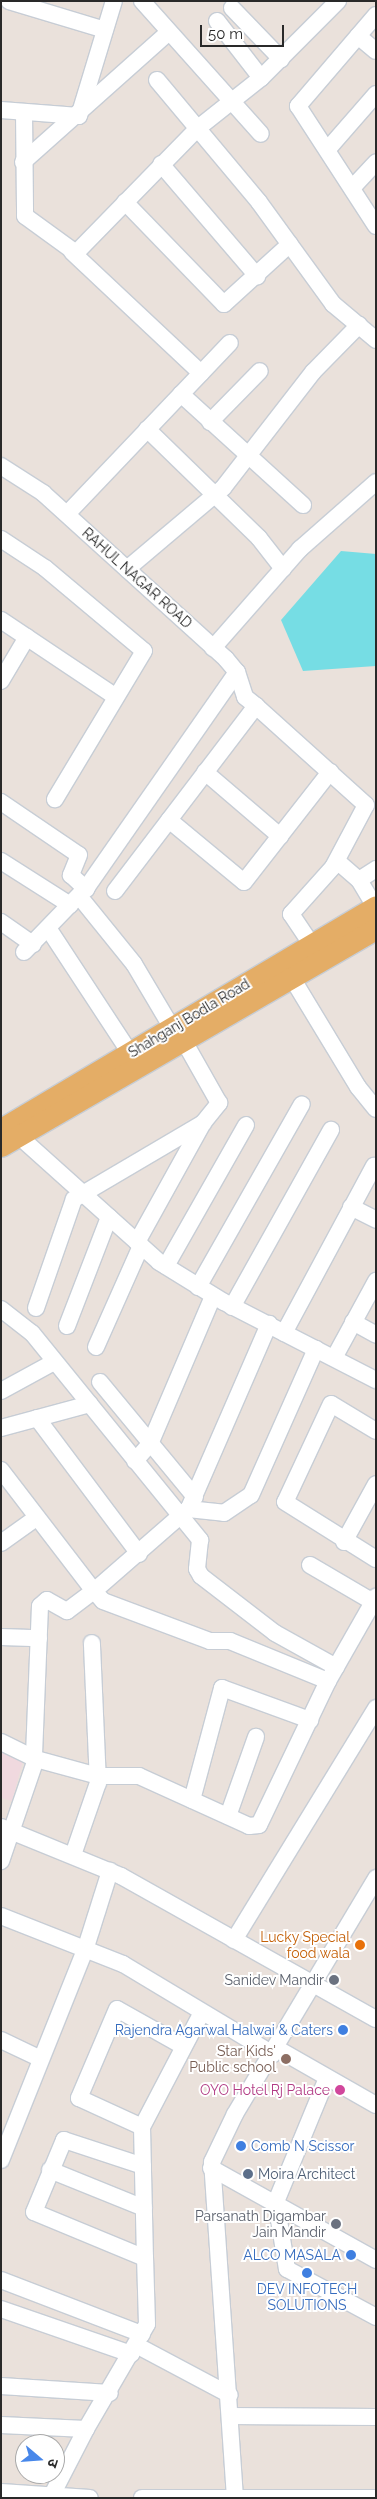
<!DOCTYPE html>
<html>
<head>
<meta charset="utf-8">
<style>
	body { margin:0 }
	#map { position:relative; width:377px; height:2499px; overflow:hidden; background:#eae1db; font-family:Raleway,"Noto Sans Devanagari",sans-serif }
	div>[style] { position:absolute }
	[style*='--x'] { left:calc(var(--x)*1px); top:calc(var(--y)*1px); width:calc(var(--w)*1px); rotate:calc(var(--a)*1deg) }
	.medical>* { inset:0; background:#f0d9df }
	.water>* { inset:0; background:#76dde4 }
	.roads { filter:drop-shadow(1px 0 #c7cdd5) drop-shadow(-1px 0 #c7cdd5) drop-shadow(0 1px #c7cdd5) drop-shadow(0 -1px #c7cdd5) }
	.minor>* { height:16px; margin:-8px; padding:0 8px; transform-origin:8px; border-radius:8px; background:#fff }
	.major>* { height:21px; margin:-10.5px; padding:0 10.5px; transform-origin:10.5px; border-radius:10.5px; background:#e4ad66 }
	.dots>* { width:14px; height:14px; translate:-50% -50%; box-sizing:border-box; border:2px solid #fff; border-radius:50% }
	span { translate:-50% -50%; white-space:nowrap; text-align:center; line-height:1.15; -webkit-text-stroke:4px #fff; paint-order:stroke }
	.street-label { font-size:14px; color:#292929 }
	.food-label { font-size:14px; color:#c56008 }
	.right { translate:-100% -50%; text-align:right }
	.worship-label { font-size:14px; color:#5b616d }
	.shop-label { font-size:14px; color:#366cbe }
	.left { translate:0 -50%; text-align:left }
	.education-label { font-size:14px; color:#785e54 }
	.hotel-label { font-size:14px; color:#b23c85 }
	.service-label { font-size:14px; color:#4e5e75 }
	.frame { position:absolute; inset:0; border:2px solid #292929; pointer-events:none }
	.north { position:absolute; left:15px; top:2434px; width:50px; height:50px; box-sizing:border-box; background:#fff; border:1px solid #a9a9a9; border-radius:50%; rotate:108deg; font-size:14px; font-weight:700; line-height:20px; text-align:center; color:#292929 }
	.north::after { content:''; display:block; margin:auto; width:18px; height:22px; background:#4887ea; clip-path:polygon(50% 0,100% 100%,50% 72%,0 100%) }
	.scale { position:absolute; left:200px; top:25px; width:84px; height:22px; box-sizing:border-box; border:2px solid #292929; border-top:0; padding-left:6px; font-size:15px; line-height:18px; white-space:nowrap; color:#292929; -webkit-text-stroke:4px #fff; paint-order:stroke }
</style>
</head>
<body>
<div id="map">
	<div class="medical">
		<i style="clip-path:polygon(1px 1751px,24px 1757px,12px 1801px,1px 1798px)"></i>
	</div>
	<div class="water">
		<i style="clip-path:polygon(341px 551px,376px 554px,376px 666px,303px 671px,281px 620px)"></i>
	</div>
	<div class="roads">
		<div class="minor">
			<i style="--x:9;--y:1;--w:100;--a:16.8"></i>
			<i style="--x:142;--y:1;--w:178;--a:48.2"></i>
			<i style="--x:232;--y:8;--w:71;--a:46.1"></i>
			<i style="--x:376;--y:15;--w:120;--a:130.6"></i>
			<i style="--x:298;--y:106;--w:143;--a:57"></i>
			<i style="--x:217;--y:21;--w:72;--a:52.3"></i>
			<i style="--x:358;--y:36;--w:23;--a:40"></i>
			<i style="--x:157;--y:80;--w:159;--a:50.1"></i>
			<i style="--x:259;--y:202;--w:126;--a:54"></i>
			<i style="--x:333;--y:304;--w:56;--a:39.9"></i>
			<i style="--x:1;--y:110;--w:78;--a:4.4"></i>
			<i style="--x:79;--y:116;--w:120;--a:-73.1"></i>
			<i style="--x:24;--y:112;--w:104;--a:89.4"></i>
			<i style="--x:25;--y:216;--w:63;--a:36"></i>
			<i style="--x:76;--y:253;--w:175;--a:-45.7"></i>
			<i style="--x:198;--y:128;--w:80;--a:-38.4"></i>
			<i style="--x:261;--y:78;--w:109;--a:-45"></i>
			<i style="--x:328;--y:149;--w:73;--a:-48.9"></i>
			<i style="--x:23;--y:162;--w:195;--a:-41.7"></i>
			<i style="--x:161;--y:164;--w:148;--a:49.4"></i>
			<i style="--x:353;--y:187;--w:34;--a:-47"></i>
			<i style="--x:125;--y:202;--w:142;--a:45.9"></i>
			<i style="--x:224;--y:304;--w:89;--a:-42.3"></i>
			<i style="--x:72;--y:252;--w:177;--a:43.2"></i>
			<i style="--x:181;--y:394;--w:165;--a:42.3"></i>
			<i style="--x:210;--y:422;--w:71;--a:-45.6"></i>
			<i style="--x:147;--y:429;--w:156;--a:44.2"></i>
			<i style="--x:259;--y:538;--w:39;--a:52"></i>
			<i style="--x:1;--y:466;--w:50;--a:32.7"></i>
			<i style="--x:43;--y:493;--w:247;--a:42.2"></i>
			<i style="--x:226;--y:659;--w:17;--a:50"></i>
			<i style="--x:237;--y:672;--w:26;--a:72"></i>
			<i style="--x:245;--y:697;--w:14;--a:39"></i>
			<i style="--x:67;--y:514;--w:236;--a:-46.4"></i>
			<i style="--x:1;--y:539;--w:53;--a:33.4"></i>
			<i style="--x:45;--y:568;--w:129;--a:40"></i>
			<i style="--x:144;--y:651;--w:173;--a:121"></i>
			<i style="--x:127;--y:569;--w:126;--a:-40.2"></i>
			<i style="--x:223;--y:488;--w:147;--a:-52.2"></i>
			<i style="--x:313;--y:372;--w:66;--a:-45.6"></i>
			<i style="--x:1;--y:620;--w:138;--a:33.8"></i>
			<i style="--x:213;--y:648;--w:132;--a:-48.7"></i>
			<i style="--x:300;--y:549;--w:101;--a:-41.4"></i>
			<i style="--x:1;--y:681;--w:51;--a:-59.4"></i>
			<i style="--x:205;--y:772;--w:99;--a:40.5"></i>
			<i style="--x:1;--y:802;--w:94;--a:34.2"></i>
			<i style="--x:79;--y:855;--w:22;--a:112"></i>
			<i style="--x:71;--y:875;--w:21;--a:43"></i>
			<i style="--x:169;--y:820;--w:97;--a:39.6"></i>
			<i style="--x:244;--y:882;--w:140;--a:-52"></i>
			<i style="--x:1;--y:861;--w:82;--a:32.5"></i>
			<i style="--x:337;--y:861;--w:29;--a:41"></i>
			<i style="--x:359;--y:880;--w:31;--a:59"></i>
			<i style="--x:359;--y:880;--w:20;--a:-33"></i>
			<i style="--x:115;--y:891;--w:233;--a:-52.7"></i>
			<i style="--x:256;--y:706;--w:148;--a:42"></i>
			<i style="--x:366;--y:805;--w:70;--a:118"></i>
			<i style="--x:333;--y:867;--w:63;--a:131.8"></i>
			<i style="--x:291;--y:914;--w:37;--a:56"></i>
			<i style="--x:79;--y:896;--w:87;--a:51"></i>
			<i style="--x:134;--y:964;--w:74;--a:59.3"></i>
			<i style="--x:1;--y:922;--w:39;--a:35"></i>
			<i style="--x:48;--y:928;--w:149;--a:56.7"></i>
			<i style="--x:24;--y:952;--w:91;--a:-45.9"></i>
			<i style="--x:87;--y:887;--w:262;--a:-55.1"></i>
			<i style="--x:292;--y:978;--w:127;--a:58.8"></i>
			<i style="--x:358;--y:1087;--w:28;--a:51"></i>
			<i style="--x:11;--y:1129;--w:199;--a:41.9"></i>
			<i style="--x:159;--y:1262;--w:76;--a:31.6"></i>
			<i style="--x:224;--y:1302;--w:171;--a:27.2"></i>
			<i style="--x:351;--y:1207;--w:28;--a:27"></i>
			<i style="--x:137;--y:1242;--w:136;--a:-61"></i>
			<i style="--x:203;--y:1123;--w:26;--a:-51"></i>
			<i style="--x:219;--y:1103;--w:69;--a:-119.5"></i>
			<i style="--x:166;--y:1266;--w:162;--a:-60.4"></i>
			<i style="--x:198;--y:1287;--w:210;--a:-60.4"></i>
			<i style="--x:232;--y:1307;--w:203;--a:-60.8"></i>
			<i style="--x:36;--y:1308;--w:115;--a:-70.8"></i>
			<i style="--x:74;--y:1199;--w:150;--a:-30.5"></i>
			<i style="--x:1;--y:1309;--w:39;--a:38"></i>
			<i style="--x:32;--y:1333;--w:267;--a:50.9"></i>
			<i style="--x:200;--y:1540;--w:29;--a:96"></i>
			<i style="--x:197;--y:1569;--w:8;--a:60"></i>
			<i style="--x:201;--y:1576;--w:93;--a:37.6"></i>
			<i style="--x:275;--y:1633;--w:70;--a:29.1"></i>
			<i style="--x:353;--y:1322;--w:26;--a:29"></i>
			<i style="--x:67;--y:1326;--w:117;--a:-68.9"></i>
			<i style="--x:284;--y:1333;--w:190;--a:-61.7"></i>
			<i style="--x:96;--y:1347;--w:111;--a:-66"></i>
			<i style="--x:334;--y:1358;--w:88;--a:-61.4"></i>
			<i style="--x:100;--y:1382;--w:149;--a:50.4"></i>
			<i style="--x:1;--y:1391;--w:60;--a:-28.7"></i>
			<i style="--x:37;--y:1418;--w:170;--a:53.1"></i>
			<i style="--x:1;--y:1428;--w:92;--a:-15.1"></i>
			<i style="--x:376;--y:1431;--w:52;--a:-149"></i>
			<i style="--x:331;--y:1404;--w:108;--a:115.1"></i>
			<i style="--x:285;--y:1502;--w:107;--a:32.1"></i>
			<i style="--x:135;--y:1461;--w:23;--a:-49"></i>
			<i style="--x:150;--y:1444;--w:161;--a:-66.9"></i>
			<i style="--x:1;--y:1470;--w:153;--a:52.5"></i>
			<i style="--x:94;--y:1591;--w:126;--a:-41.1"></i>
			<i style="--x:189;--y:1508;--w:201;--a:-66.5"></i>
			<i style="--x:188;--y:1509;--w:36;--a:6"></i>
			<i style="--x:224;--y:1513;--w:32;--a:-34"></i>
			<i style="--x:251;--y:1495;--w:160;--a:-66"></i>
			<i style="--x:344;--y:1542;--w:66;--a:-61.1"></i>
			<i style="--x:1;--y:1543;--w:43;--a:-35.5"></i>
			<i style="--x:310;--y:1565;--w:73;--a:30.4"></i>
			<i style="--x:1;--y:1637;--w:38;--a:2"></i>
			<i style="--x:1;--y:1742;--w:39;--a:26"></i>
			<i style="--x:36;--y:1759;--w:108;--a:108.9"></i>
			<i style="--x:34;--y:1755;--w:149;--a:-87.7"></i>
			<i style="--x:40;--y:1606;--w:9;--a:-41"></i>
			<i style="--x:47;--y:1600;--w:23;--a:29"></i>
			<i style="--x:67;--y:1611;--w:34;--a:-37"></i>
			<i style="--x:94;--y:1591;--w:13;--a:48"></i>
			<i style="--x:103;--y:1601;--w:114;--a:20.5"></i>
			<i style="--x:210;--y:1641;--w:20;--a:0"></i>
			<i style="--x:230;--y:1641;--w:106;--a:22.2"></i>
			<i style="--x:36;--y:1759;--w:64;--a:15.3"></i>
			<i style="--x:98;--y:1776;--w:41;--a:0"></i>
			<i style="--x:139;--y:1776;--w:121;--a:24.4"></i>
			<i style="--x:249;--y:1826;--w:10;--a:-6"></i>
			<i style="--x:259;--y:1825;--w:160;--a:-64.4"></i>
			<i style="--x:328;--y:1681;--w:97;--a:-60.3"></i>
			<i style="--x:192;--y:1800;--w:116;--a:-75"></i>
			<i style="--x:222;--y:1688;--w:94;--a:20"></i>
			<i style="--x:228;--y:1816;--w:84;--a:-70.5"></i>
			<i style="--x:1;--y:1827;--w:130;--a:22.2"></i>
			<i style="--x:121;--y:1876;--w:292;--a:29.3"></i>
			<i style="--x:73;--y:1855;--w:76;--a:-70.9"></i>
			<i style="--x:98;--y:1783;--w:140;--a:-92.5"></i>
			<i style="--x:1;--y:1916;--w:131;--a:21.5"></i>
			<i style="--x:123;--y:1964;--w:175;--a:31"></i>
			<i style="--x:234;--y:1940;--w:272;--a:-58.5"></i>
			<i style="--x:1;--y:2040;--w:44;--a:25.4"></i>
			<i style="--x:181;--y:2045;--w:73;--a:-150.6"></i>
			<i style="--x:117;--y:2009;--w:97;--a:113.1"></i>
			<i style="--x:79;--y:2098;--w:69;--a:24.7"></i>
			<i style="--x:142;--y:2127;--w:127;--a:-62.4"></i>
			<i style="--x:276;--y:2048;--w:115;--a:29.7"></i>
			<i style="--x:327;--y:2078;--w:134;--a:112.4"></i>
			<i style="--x:276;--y:2202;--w:68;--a:80.7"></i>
			<i style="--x:287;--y:2269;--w:101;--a:28.3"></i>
			<i style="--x:142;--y:2127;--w:131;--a:88.7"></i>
			<i style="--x:145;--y:2258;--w:120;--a:-157.5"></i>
			<i style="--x:34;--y:2212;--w:78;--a:-67.4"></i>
			<i style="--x:64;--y:2140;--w:83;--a:18.2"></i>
			<i style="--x:1;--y:2160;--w:229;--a:-68.2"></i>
			<i style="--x:86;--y:1947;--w:80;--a:-72.5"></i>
			<i style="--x:211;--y:2168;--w:189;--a:29.1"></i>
			<i style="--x:50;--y:2170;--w:101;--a:22"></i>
			<i style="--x:1;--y:2280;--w:151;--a:21"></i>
			<i style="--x:1;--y:2309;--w:138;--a:19.1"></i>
			<i style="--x:136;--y:2345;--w:106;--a:28"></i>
			<i style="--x:1;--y:2386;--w:109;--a:3.7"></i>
			<i style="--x:230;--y:2416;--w:146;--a:0.4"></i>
			<i style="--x:1;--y:2425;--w:85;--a:2.7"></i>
			<i style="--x:86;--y:2429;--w:121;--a:-59.8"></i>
			<i style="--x:147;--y:2324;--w:66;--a:-91.7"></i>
			<i style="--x:1;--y:2492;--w:89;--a:3.9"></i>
			<i style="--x:53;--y:2493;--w:72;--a:-62.7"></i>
			<i style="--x:142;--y:2498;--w:234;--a:0"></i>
			<i style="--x:235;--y:2498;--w:337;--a:-93.9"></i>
			<i style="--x:212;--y:2162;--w:53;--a:-64.4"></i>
			<i style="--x:235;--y:2114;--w:275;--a:-59.1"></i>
		</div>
		<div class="major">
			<i style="--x:1;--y:1129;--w:436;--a:-30.7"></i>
			<i style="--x:1;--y:1146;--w:433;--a:-30.1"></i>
		</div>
	</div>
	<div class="dots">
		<i style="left:360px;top:1945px;background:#e8710a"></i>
		<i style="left:334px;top:1980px;background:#6b7280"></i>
		<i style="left:343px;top:2030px;background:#3f7fe0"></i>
		<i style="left:286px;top:2059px;background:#8d6e63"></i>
		<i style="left:340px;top:2090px;background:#d1479c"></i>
		<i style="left:241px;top:2146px;background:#3f7fe0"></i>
		<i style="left:248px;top:2174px;background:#5c6f8a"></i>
		<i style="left:336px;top:2224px;background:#6b7280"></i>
		<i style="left:351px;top:2255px;background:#3f7fe0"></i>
		<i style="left:307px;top:2273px;background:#3f7fe0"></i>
	</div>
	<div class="street-label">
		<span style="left:137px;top:578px;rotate:42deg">RAHUL NAGAR ROAD</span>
		<span style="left:189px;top:1018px;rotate:-31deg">Shahganj Bodla Road</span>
	</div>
	<div class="food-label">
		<span class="right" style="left:350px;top:1945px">Lucky Special<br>food wala</span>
	</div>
	<div class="worship-label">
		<span class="right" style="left:324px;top:1980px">Sanidev Mandir</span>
		<span class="right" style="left:326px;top:2224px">Parsanath Digambar<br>Jain Mandir</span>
	</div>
	<div class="shop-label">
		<span class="right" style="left:333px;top:2030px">Rajendra Agarwal Halwai &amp; Caters</span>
		<span class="left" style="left:251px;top:2146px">Comb N Scissor</span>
		<span class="right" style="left:341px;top:2255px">ALCO MASALA</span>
		<span style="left:307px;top:2297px">DEV INFOTECH<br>SOLUTIONS</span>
	</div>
	<div class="education-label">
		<span class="right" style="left:276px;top:2059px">Star Kids'<br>Public school</span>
	</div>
	<div class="hotel-label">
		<span class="right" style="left:330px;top:2090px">OYO Hotel Rj Palace</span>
	</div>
	<div class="service-label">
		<span class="left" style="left:258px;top:2174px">Moira Architect</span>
	</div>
	<div class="frame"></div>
	<div class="north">उ</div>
	<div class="scale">50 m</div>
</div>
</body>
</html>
